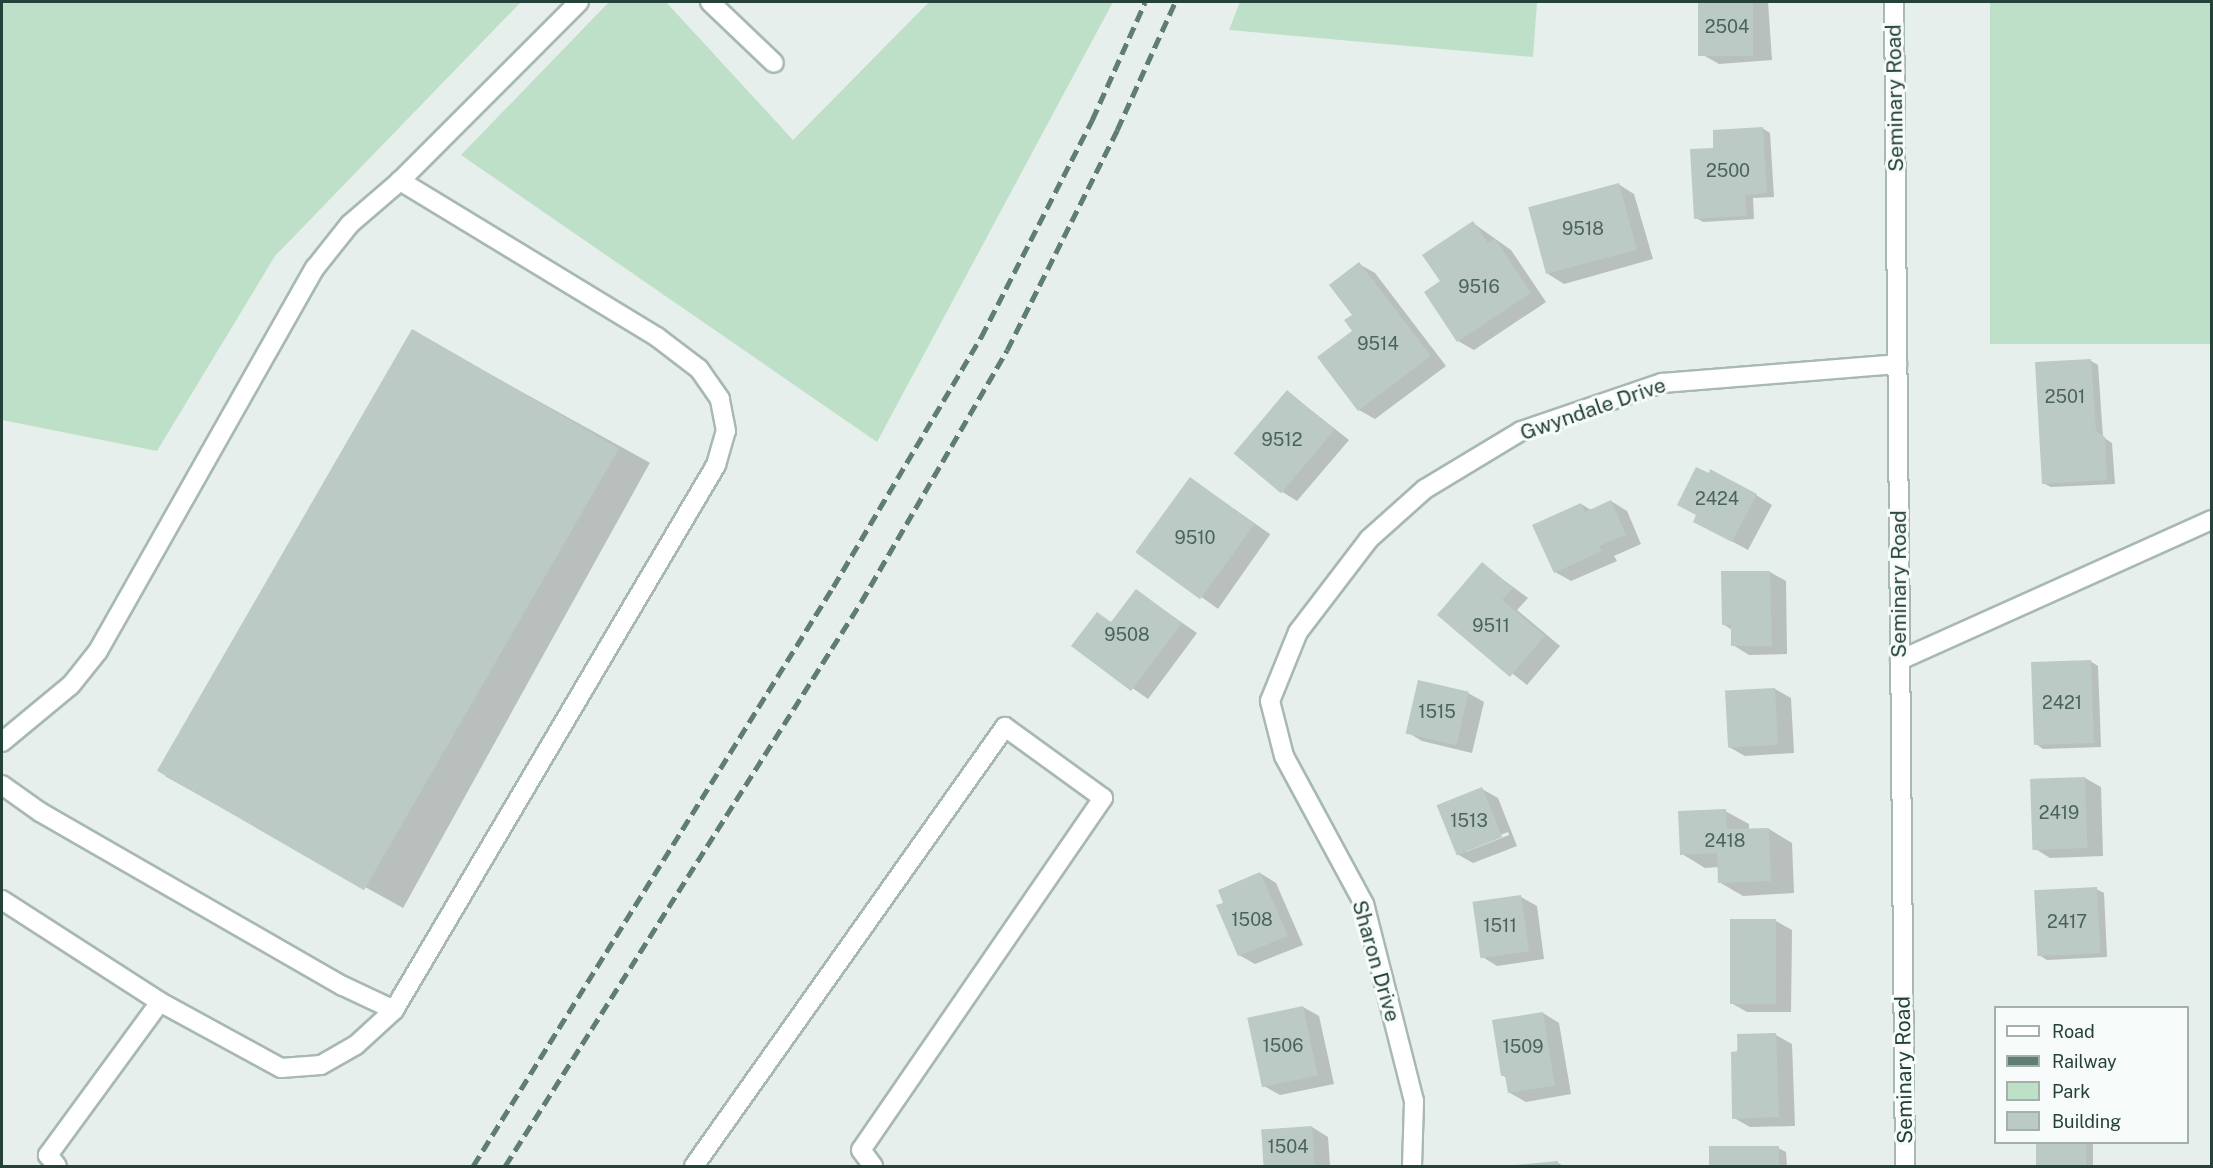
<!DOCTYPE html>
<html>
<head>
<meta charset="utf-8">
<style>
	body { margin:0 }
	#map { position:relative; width:2213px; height:1168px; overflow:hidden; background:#e6efeb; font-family:"Public Sans",sans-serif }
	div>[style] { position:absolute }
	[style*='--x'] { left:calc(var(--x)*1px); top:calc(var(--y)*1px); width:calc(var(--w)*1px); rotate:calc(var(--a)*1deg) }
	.green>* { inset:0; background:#bfe0c8; transform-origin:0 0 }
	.shadow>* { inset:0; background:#0003; transform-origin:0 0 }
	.building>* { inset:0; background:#bbcac4; transform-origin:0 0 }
	.roads { filter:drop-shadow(2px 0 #a8b8b2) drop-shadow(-2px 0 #a8b8b2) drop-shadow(0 2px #a8b8b2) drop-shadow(0 -2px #a8b8b2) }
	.service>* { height:18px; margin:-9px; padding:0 9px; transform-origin:9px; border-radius:9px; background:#fff }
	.minor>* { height:18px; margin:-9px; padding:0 9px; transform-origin:9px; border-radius:9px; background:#fff }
	.secondary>* { height:18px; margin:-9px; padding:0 9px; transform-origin:9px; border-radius:9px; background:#fff }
	.rail>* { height:4.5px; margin-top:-2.25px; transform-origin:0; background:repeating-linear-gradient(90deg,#5f7d75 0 12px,transparent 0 18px) }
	span { translate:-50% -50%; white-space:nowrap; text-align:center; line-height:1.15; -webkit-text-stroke:6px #f7fbf9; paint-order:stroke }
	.number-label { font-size:18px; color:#4a645c }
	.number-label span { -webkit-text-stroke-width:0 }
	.street-label { font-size:21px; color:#24423a }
	.frame { position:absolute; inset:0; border:3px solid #24423a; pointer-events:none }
	.legend { position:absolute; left:1994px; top:1006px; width:195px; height:138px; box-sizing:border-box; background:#f7fbf9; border:2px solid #a3b1ad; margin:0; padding:8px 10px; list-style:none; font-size:18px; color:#24423a }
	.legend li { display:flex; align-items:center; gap:12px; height:30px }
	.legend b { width:30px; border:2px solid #a3b1ad }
</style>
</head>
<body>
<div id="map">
	<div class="green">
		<i style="clip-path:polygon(2px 2px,521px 2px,275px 256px,157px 451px,2px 420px)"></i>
		<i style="clip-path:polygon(609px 2px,666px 2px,793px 140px,929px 2px,1113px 2px,877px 442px,461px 155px)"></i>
		<i style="clip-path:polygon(1240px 2px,1537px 2px,1533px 57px,1229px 30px)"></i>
		<i style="left:1990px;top:2px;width:221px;height:342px"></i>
	</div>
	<div class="shadow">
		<i style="clip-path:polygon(1699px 2px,1768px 2px,1772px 60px,1719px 64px,1703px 55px)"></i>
		<i style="clip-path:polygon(1762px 128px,1770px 133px,1774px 197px,1753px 198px,1754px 219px,1703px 222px,1696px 218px,1715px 149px)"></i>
		<i style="clip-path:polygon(1618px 184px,1634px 194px,1653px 259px,1564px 284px,1548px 274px)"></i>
		<i style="clip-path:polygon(1473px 223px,1511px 250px,1546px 302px,1474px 350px,1458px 341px,1442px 282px)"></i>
		<i style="clip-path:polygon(1359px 264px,1375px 273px,1446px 366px,1375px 419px,1359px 410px,1354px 315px)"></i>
		<i style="left:412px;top:331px;width:272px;height:509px;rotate:29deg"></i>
		<i style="clip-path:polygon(2091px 361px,2098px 365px,2103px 437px,2112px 443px,2115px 484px,2051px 487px,2043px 483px)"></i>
		<i style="clip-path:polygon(1288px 392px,1349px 440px,1297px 501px,1281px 491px)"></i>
		<i style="left:1190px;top:478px;width:98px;height:91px;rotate:35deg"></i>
		<i style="clip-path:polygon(1756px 495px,1772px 505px,1748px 550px,1711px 530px)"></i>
		<i style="clip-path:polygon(1611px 501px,1627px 511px,1641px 544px,1614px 556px,1617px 561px,1571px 581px,1555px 572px,1581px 504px,1591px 510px)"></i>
		<i style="clip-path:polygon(1482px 564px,1528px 598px,1517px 610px,1560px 646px,1527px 685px,1439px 615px)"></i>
		<i style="clip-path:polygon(1770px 572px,1786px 581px,1787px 654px,1749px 655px,1733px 645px,1732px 630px,1723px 624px)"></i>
		<i style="clip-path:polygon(1136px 591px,1197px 633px,1148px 699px,1073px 646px,1112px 623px)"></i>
		<i style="clip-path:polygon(2090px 661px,2098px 666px,2101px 747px,2043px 749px,2036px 744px)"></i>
		<i style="clip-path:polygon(1775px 689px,1791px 698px,1794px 753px,1745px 756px,1729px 747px)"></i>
		<i style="clip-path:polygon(1468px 693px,1484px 702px,1472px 753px,1422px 741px,1407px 732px)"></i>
		<i style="clip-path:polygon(2085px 778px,2101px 787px,2103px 856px,2050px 858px,2034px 848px)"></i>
		<i style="clip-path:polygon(evenodd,1482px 789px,1498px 798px,1517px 846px,1473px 863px,1457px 854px,1482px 789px,1508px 832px,1509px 835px,1466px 852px,1466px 849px,1508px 832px)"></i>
		<i style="clip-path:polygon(1725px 811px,1749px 824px,1749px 830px,1769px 829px,1792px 843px,1794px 893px,1743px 896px,1719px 882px,1719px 867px,1705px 868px,1682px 854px)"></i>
		<i style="clip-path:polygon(1260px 873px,1276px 883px,1303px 945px,1255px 964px,1239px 955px,1225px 904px)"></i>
		<i style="clip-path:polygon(2096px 889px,2104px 893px,2107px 957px,2047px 960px,2039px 955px)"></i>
		<i style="clip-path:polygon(1521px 897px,1537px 906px,1544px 959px,1497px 966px,1481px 956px)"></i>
		<i style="clip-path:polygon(1776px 921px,1792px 930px,1791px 1012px,1747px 1012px,1731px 1003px)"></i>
		<i style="clip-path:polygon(1303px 1007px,1319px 1016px,1334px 1084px,1280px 1095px,1264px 1086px)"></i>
		<i style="clip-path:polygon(1543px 1013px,1559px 1023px,1571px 1094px,1526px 1102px,1510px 1093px,1507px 1078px,1502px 1075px)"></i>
		<i style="clip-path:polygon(1776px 1035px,1792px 1044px,1795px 1126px,1750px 1127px,1734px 1118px,1738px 1036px)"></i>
		<i style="clip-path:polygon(1312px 1127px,1328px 1137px,1330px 1166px,1264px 1166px,1262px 1130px)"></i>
		<i style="left:2037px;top:1142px;width:56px;height:24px"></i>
		<i style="clip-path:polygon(1778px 1148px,1786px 1152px,1787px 1166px,1711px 1166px,1710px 1150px)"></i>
		<i style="clip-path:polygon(1558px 1163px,1564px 1166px,1513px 1166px)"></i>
	</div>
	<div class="building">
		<i style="left:1698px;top:2px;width:55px;height:54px"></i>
		<i style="clip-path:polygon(1763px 127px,1767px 193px,1745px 195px,1747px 216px,1694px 219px,1690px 149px,1713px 148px,1713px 130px)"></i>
		<i style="left:1619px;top:183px;width:69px;height:94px;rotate:75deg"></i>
		<i style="clip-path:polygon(1473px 221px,1488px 243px,1495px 239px,1531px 293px,1457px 342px,1424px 292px,1440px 281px,1422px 255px)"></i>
		<i style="clip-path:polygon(1359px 262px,1431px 356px,1358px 411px,1317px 357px,1352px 331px,1344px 320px,1352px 315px,1329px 285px)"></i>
		<i style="left:412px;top:329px;width:239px;height:510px;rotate:30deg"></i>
		<i style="clip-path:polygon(2091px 359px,2096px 431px,2105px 437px,2107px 480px,2042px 484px,2035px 362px)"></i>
		<i style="left:1287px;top:390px;width:62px;height:83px;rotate:40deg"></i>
		<i style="clip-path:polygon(1696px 467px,1709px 473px,1710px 469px,1757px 494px,1732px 542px,1693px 522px,1696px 515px,1677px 505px)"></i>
		<i style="left:1190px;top:477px;width:80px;height:93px;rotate:36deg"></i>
		<i style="clip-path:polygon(1611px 500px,1626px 535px,1599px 546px,1602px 551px,1554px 573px,1532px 525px,1581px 503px,1585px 512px)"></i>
		<i style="clip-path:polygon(1482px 562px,1513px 588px,1502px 600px,1545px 636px,1510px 677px,1437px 615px)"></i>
		<i style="clip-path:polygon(1721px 571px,1770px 571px,1772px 646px,1731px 646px,1731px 625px,1722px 625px)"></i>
		<i style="clip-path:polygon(1136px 589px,1182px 623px,1131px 691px,1071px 646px,1097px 612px,1111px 622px)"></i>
		<i style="left:2091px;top:660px;width:83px;height:60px;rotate:88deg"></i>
		<i style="left:1418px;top:680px;width:52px;height:55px;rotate:13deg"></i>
		<i style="left:1775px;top:688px;width:57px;height:50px;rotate:87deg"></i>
		<i style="left:2085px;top:777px;width:71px;height:55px;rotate:88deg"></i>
		<i style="left:1482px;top:787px;width:54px;height:49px;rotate:68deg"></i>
		<i style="clip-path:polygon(1726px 809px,1727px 829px,1769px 828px,1771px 881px,1718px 883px,1717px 853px,1680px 855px,1678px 811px)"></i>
		<i style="clip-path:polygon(1260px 872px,1288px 936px,1238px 956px,1216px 905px,1223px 903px,1218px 890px)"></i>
		<i style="left:2097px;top:887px;width:66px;height:63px;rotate:87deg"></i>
		<i style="left:1521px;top:895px;width:57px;height:49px;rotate:82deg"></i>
		<i style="left:1730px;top:919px;width:46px;height:85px"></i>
		<i style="left:1303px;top:1006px;width:71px;height:57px;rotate:78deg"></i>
		<i style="clip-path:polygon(1543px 1012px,1555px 1086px,1508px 1093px,1505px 1075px,1501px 1076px,1492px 1020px)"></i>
		<i style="clip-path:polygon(1776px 1033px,1779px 1117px,1732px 1119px,1731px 1052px,1738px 1051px,1737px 1034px)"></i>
		<i style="left:1312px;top:1126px;width:40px;height:51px;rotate:86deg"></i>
		<i style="left:2036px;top:1142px;width:50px;height:24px"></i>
		<i style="left:1779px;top:1146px;width:20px;height:70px;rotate:90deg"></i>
		<i style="clip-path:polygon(1558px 1161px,1558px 1166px,1515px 1166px,1515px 1165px)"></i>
	</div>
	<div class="roads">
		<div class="service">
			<i style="--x:710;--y:2;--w:88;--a:43.6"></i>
			<i style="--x:1900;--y:660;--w:342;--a:-24.2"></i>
			<i style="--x:2;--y:742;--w:89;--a:-39.6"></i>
			<i style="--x:71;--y:685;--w:43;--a:-51.5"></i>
			<i style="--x:98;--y:651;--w:440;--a:-60.5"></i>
			<i style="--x:315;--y:268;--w:56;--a:-51.5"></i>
			<i style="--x:350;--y:224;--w:66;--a:-40.7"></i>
			<i style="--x:400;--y:181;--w:253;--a:-45"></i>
			<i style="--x:2;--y:785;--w:47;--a:35.4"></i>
			<i style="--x:40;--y:812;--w:349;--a:29.9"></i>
			<i style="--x:343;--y:986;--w:56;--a:25.2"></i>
			<i style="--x:2;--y:900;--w:188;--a:32.8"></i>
			<i style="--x:160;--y:1002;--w:190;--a:126.2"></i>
			<i style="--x:48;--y:1155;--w:14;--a:51"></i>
			<i style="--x:160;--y:1002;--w:138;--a:28.6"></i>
			<i style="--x:281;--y:1068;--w:40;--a:-4.3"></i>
			<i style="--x:321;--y:1065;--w:40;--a:-29.7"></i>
			<i style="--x:356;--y:1045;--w:52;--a:-42.6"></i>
			<i style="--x:394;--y:1010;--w:633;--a:-59.42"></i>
			<i style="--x:716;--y:465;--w:35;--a:-74"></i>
			<i style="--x:726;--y:431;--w:33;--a:-101"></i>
			<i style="--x:720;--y:399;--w:37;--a:-125"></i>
			<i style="--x:699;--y:369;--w:53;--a:-142.7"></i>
			<i style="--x:657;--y:337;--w:301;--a:-148.7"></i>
			<i style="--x:694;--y:1166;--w:538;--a:-54.69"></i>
			<i style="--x:1005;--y:727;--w:121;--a:35.9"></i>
			<i style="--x:1103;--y:798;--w:427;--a:124.5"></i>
			<i style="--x:861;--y:1150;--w:20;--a:53"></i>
		</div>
		<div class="minor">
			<i style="--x:1412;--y:1166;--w:65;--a:-88.2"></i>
			<i style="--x:1414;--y:1101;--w:203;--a:-104.2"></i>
			<i style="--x:1364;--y:904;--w:168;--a:-118.4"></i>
			<i style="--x:1284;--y:756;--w:57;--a:-104.3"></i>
			<i style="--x:1270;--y:701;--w:74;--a:-67.9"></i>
			<i style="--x:1298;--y:632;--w:117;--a:-52.6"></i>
			<i style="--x:1369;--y:539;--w:75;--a:-41.8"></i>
			<i style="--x:1425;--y:489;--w:112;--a:-31.1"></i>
			<i style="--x:1521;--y:431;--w:149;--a:-18.8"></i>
			<i style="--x:1662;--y:383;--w:236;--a:-4.6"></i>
		</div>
		<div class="secondary">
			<i style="--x:1894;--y:2;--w:1164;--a:89.46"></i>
		</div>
	</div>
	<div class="rail">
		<i style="--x:473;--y:1166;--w:682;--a:-58.13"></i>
		<i style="--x:833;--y:587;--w:291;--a:-59.4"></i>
		<i style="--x:981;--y:337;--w:244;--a:-62.9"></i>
		<i style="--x:1092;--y:120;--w:129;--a:-65.8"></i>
		<i style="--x:505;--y:1166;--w:667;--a:-57.74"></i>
		<i style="--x:861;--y:602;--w:291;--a:-59.9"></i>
		<i style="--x:1007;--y:350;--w:246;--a:-63.4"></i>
		<i style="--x:1117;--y:130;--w:141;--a:-65.6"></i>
	</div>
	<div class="number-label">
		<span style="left:1727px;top:27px">2504</span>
		<span style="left:1728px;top:171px">2500</span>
		<span style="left:1583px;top:229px">9518</span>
		<span style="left:1479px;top:287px">9516</span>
		<span style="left:1378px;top:344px">9514</span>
		<span style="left:2065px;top:397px">2501</span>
		<span style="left:1282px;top:440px">9512</span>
		<span style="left:1717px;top:499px">2424</span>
		<span style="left:1195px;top:538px">9510</span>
		<span style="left:1491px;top:626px">9511</span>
		<span style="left:1127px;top:635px">9508</span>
		<span style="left:2062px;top:703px">2421</span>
		<span style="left:1437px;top:712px">1515</span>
		<span style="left:2059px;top:813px">2419</span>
		<span style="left:1469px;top:821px">1513</span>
		<span style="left:1725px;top:841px">2418</span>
		<span style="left:1252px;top:920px">1508</span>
		<span style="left:2067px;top:922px">2417</span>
		<span style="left:1500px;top:926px">1511</span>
		<span style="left:1283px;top:1046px">1506</span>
		<span style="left:1523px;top:1047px">1509</span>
		<span style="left:1288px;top:1147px">1504</span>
	</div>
	<div class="street-label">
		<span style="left:1895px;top:98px;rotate:-91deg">Seminary Road</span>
		<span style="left:1593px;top:409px;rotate:-19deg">Gwyndale Drive</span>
		<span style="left:1899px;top:584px;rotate:-90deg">Seminary Road</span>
		<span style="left:1376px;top:961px;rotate:74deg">Sharon Drive</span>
		<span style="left:1904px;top:1070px;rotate:-91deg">Seminary Road</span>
	</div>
	<div class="frame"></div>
	<ul class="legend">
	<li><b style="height:8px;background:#fff"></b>Road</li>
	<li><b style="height:8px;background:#5f7d75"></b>Railway</li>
	<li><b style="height:16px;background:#bfe0c8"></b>Park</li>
	<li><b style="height:16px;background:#bbcac4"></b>Building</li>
	</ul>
</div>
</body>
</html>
